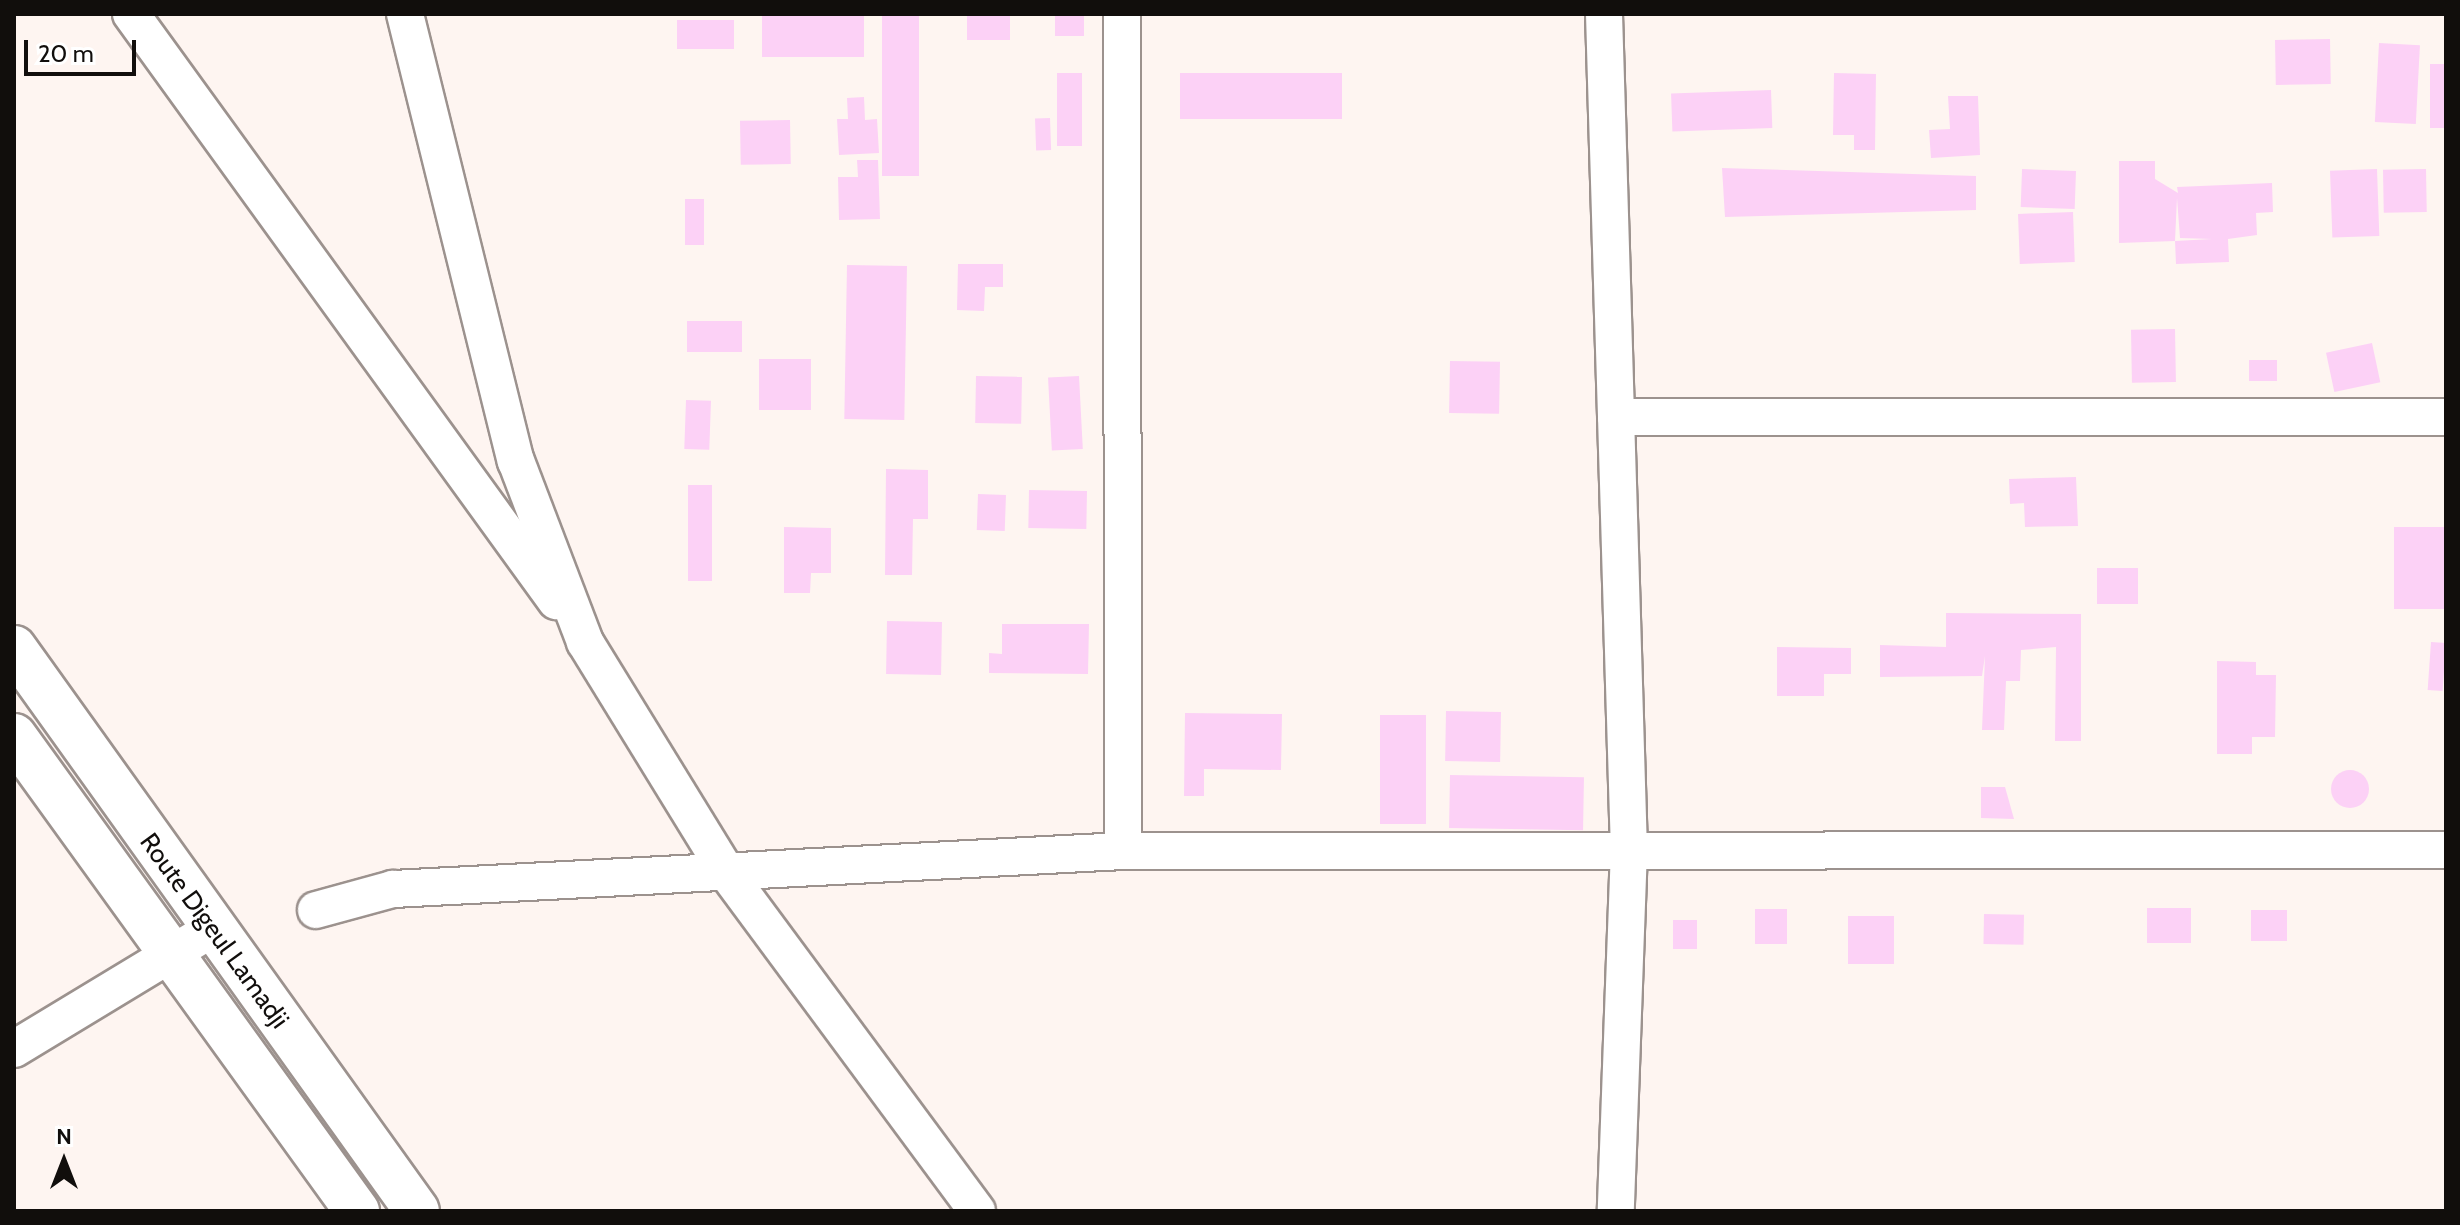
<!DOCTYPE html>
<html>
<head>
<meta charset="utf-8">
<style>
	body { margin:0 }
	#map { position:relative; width:2460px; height:1225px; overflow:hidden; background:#fef5f1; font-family:Cabin,sans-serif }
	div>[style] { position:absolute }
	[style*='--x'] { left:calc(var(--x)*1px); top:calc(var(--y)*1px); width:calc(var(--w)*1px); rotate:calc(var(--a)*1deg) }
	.building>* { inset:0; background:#fcd1f6; transform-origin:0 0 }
	.round { border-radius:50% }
	.roads { filter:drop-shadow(2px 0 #9c928e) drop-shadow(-2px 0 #9c928e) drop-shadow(0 2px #9c928e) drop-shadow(0 -2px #9c928e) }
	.street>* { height:36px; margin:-18px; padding:0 18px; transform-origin:18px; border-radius:18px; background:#fff }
	.secondary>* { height:44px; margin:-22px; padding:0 22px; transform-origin:22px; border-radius:22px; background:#fff }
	span { translate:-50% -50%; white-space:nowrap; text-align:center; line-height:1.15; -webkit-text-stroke:8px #fff; paint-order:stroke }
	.street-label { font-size:26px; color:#110e0c }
	.frame { position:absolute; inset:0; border:16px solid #110e0c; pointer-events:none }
	.north { position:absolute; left:24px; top:1121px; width:80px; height:80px; -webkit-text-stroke:6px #fff; paint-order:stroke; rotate:0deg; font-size:22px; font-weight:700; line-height:32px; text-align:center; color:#110e0c }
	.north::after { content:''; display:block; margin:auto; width:28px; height:36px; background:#110e0c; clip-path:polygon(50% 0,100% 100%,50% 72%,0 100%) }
	.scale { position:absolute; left:24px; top:40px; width:112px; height:36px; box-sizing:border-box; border:4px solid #110e0c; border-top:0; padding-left:10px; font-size:24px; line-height:28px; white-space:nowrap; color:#110e0c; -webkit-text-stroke:6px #fff; paint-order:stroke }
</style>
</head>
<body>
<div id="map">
	<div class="building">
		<i style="left:762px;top:14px;width:102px;height:43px"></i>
		<i style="left:882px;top:14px;width:37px;height:162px"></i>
		<i style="left:967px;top:14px;width:43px;height:26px"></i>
		<i style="left:1055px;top:14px;width:29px;height:22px"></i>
		<i style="left:677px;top:20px;width:57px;height:29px"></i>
		<i style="left:2330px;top:39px;width:45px;height:55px;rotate:89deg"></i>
		<i style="left:2379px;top:43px;width:41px;height:79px;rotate:3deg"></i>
		<i style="left:2430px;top:64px;width:16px;height:64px"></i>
		<i style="left:1057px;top:73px;width:25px;height:73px"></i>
		<i style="left:1180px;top:73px;width:162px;height:46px"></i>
		<i style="clip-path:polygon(1834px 73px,1876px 74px,1875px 150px,1854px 150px,1854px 135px,1833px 135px)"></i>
		<i style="left:1771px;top:90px;width:38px;height:100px;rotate:88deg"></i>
		<i style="clip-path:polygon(1948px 96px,1978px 96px,1980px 155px,1931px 158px,1929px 130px,1950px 129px)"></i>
		<i style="clip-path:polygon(864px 97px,865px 120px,877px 119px,879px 153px,839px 155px,837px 119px,848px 119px,847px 98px)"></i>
		<i style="left:1050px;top:118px;width:32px;height:15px;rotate:88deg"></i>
		<i style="left:790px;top:120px;width:44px;height:50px;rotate:89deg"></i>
		<i style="clip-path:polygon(857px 160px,878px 160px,880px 219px,839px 220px,838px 177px,858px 177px)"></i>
		<i style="clip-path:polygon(2119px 161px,2155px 161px,2155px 179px,2178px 193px,2177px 187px,2272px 183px,2273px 212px,2256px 213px,2257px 235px,2228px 239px,2229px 262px,2176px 264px,2175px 241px,2212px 239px,2180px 238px,2177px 198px,2175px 241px,2119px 243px)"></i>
		<i style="clip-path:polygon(1722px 168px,1976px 176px,1976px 210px,1725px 217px)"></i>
		<i style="left:2377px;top:169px;width:67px;height:47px;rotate:88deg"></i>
		<i style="left:2426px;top:169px;width:43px;height:43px;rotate:89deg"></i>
		<i style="left:2076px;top:171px;width:38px;height:54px;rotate:92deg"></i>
		<i style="left:685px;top:199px;width:19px;height:46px"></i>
		<i style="left:2073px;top:212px;width:50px;height:55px;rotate:88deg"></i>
		<i style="clip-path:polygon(958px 264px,1003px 264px,1003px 287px,985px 287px,984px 311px,957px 310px)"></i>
		<i style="left:847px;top:265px;width:60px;height:154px;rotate:1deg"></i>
		<i style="left:742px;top:321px;width:31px;height:55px;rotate:90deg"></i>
		<i style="left:2175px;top:329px;width:53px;height:44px;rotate:89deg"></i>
		<i style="left:2372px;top:343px;width:40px;height:47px;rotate:78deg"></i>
		<i style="left:811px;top:359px;width:51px;height:52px;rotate:90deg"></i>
		<i style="left:2249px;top:360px;width:28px;height:21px"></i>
		<i style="left:1450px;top:361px;width:50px;height:52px;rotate:1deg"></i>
		<i style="left:976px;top:376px;width:46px;height:47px;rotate:1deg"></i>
		<i style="left:1079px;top:376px;width:73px;height:31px;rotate:87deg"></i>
		<i style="left:686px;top:400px;width:25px;height:49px;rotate:2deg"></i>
		<i style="clip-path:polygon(886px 469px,928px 470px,928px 519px,913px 519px,912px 575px,885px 575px)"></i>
		<i style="clip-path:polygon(2076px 477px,2078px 526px,2025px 527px,2024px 503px,2010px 504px,2009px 479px)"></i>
		<i style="left:688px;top:485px;width:24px;height:96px"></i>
		<i style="left:1029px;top:490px;width:58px;height:38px;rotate:1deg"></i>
		<i style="left:978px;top:494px;width:28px;height:36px;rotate:2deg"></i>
		<i style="clip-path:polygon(784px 527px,831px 528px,831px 573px,811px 573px,810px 593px,784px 593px)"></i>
		<i style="left:2394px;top:527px;width:50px;height:82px"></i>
		<i style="left:2097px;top:568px;width:41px;height:36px"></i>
		<i style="clip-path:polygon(1946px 613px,2081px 614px,2081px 741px,2055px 741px,2056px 647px,2021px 650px,2020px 681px,2006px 681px,2004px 730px,1982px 730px,1985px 656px,1982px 676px,1880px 677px,1880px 645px,1946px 647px)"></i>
		<i style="left:887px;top:621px;width:55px;height:53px;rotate:1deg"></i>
		<i style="clip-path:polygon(1002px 624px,1089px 624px,1088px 674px,989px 673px,989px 653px,1002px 654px)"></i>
		<i style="left:2431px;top:642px;width:15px;height:48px;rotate:4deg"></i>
		<i style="clip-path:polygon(1777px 647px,1851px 648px,1851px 674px,1824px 674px,1824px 696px,1777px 696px)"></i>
		<i style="clip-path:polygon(2217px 661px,2256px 662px,2256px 675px,2276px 675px,2275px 737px,2252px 737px,2252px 754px,2217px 754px)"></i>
		<i style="left:1446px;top:711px;width:55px;height:50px;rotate:1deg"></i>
		<i style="clip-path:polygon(1185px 713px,1282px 714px,1281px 770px,1204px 769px,1204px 796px,1184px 796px)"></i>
		<i style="left:1380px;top:715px;width:46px;height:109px"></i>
		<i class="round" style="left:2331px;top:770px;width:38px;height:38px"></i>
		<i style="left:1450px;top:775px;width:134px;height:53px;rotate:1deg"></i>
		<i style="clip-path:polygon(1981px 787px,2005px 787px,2014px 819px,1981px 818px)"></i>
		<i style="left:2147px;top:908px;width:44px;height:35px"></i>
		<i style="left:1755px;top:909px;width:32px;height:35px"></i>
		<i style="left:2251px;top:910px;width:36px;height:31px"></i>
		<i style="left:1984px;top:914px;width:40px;height:30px;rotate:1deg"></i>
		<i style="left:1848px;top:916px;width:46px;height:48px"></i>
		<i style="left:1673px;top:920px;width:24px;height:29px"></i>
	</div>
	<div class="roads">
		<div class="street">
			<i style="--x:131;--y:14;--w:725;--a:54.09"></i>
			<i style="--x:405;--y:14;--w:461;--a:76.1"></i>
			<i style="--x:516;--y:461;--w:194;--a:69.1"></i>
			<i style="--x:585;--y:642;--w:271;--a:58.4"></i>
			<i style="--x:727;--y:873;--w:420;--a:53.5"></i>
			<i style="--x:1122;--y:14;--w:837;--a:89.93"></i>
			<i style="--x:1604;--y:14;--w:835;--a:88.29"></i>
			<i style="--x:1629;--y:849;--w:362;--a:92.1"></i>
			<i style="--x:1616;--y:417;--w:830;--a:0"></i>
			<i style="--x:316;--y:910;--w:80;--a:-15.3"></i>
			<i style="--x:393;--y:889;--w:731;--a:-2.98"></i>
			<i style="--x:1123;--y:851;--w:1323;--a:-0.04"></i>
			<i style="--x:14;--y:1049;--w:232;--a:-31.2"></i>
		</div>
		<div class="secondary">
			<i style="--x:14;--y:648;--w:692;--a:54.4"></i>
			<i style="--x:14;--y:736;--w:586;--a:54.17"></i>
		</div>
	</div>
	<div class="street-label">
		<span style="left:214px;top:931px;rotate:54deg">Route Digeul Lamadji</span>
	</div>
	<div class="frame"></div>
	<div class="north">N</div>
	<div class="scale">20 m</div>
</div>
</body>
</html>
